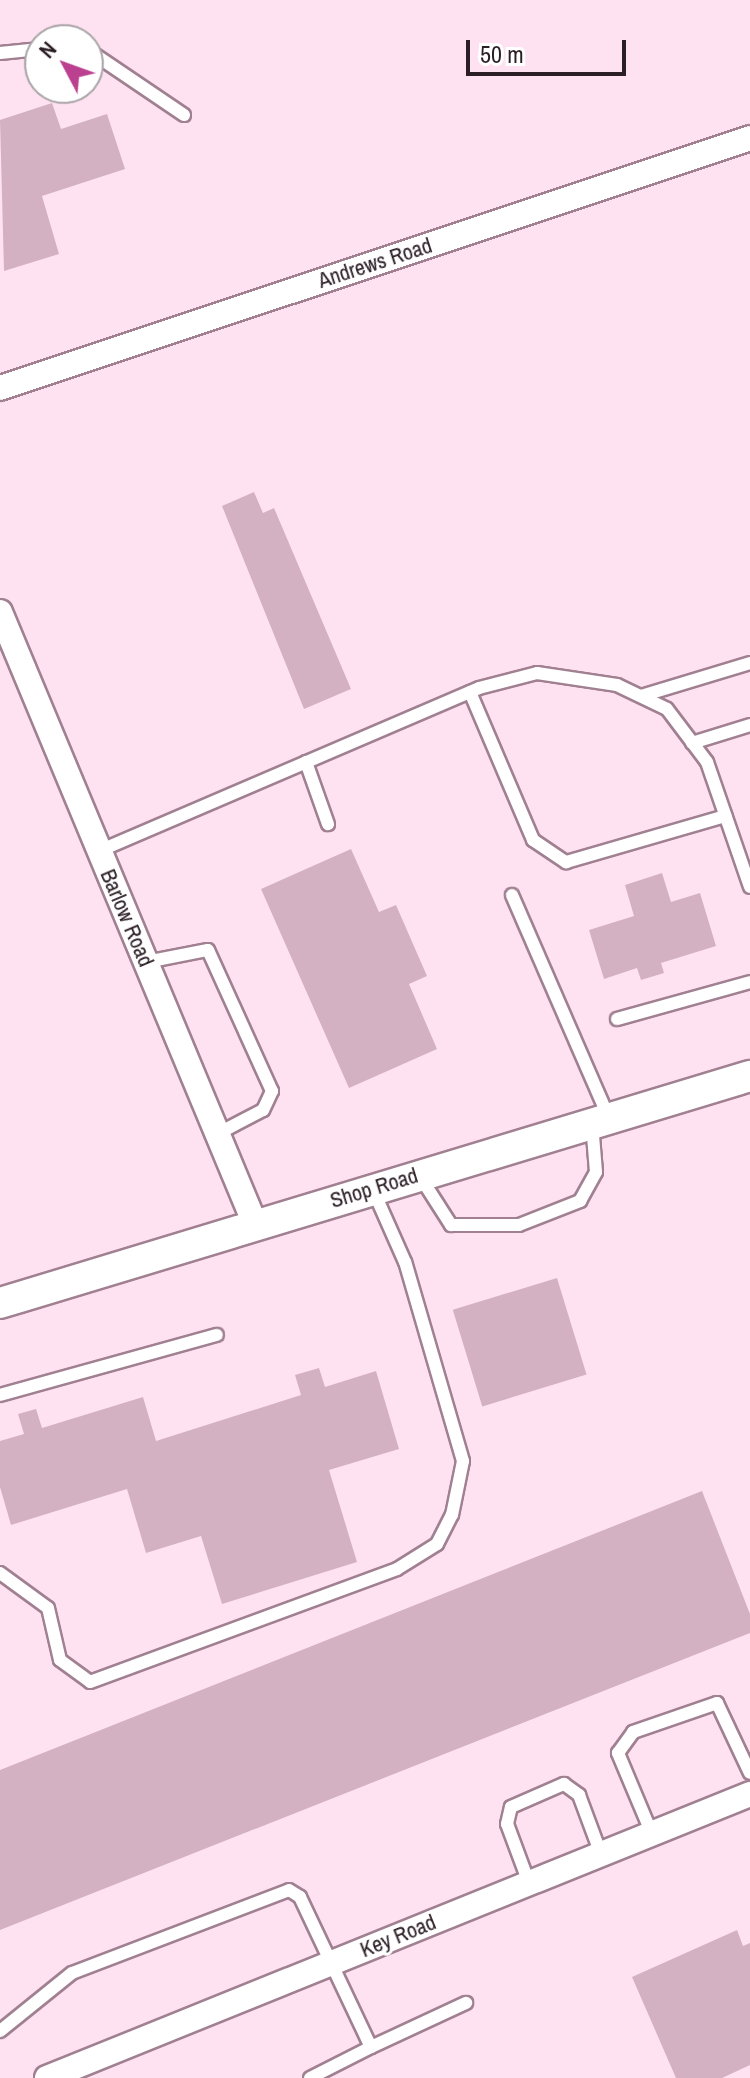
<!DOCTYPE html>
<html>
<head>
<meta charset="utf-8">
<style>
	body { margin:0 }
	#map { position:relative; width:750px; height:2078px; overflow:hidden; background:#ffe2f1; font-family:"Archivo Narrow",sans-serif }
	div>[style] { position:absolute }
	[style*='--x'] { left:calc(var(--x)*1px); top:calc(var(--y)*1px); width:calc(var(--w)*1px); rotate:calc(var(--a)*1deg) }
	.building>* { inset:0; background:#d3b1c3; transform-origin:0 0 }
	.roads { filter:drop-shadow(2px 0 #a08091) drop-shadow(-2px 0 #a08091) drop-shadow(0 2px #a08091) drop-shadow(0 -2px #a08091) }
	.service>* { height:12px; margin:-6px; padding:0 6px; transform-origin:6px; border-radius:6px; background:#fff }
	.minor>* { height:24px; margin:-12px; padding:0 12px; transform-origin:12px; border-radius:12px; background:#fff }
	.tertiary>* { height:30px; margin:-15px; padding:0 15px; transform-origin:15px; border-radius:15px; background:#fff }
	span { translate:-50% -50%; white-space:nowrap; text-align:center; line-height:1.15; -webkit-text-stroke:6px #fff; paint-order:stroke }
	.street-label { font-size:22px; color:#2b1e25 }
	.north { position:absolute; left:24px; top:24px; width:80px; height:80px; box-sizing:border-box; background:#fff; border:2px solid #aaa5a8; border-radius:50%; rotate:311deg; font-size:22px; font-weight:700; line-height:32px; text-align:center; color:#2b1e25 }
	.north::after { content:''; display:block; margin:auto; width:28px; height:36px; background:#bc4090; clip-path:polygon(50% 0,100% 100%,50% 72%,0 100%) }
	.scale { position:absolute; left:466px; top:40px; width:160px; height:36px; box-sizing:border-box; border:4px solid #2b1e25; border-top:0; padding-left:10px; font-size:24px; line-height:28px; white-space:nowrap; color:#2b1e25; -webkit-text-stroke:6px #fff; paint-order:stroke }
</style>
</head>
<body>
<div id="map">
	<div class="building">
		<i style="clip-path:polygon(52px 103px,61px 129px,107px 114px,125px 169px,42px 196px,59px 254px,4px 271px,0 120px)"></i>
		<i style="clip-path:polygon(254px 492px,263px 513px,274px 508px,351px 689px,304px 709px,222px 506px)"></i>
		<i style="clip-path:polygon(351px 849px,379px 912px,396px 905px,427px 976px,409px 984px,437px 1049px,349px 1088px,261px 889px)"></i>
		<i style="clip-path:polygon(662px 873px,671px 902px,700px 893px,716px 946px,661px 963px,664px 973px,641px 980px,637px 968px,604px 979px,589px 930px,634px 916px,625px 885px)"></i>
		<i style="left:557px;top:1278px;width:101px;height:109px;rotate:73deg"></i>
		<i style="clip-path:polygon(319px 1368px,325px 1387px,376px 1371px,399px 1449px,329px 1470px,357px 1562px,222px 1604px,201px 1536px,146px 1553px,127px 1489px,11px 1525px,0 1487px,0 1441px,24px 1434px,18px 1414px,36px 1409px,42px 1428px,143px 1397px,156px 1441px,301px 1395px,295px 1375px)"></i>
		<i style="clip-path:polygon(702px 1491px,750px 1614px,750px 1633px,0 1930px,0 1770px)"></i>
		<i style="clip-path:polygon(737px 1930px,743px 1946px,750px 1943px,750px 2065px,722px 2078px,676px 2078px,632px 1977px)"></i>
	</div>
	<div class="roads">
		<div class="service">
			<i style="--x:88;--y:50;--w:116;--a:34.1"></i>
			<i style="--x:0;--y:53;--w:40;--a:-5.7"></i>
			<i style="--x:470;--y:692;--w:161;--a:66.9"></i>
			<i style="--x:533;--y:840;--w:40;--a:34"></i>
			<i style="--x:566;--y:862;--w:166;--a:-16.1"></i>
			<i style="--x:641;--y:696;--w:114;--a:-16.8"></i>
			<i style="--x:692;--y:743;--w:61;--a:-17.2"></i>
			<i style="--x:306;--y:762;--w:66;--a:70.5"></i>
			<i style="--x:99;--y:851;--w:413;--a:-23.2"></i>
			<i style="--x:479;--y:688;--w:60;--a:-14.5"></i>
			<i style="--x:537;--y:673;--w:81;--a:8.5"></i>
			<i style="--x:617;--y:685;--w:55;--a:25.6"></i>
			<i style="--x:667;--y:709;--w:66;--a:53"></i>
			<i style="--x:707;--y:762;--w:132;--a:71"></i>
			<i style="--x:512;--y:895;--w:243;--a:66.5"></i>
			<i style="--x:146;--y:962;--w:63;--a:-11"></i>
			<i style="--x:208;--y:950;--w:155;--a:65.6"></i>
			<i style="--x:272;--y:1091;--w:21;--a:115"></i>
			<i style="--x:263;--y:1110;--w:52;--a:152.4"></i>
			<i style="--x:617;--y:1019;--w:138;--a:-15.5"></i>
			<i style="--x:421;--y:1178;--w:56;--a:57.4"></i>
			<i style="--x:451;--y:1225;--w:68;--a:0"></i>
			<i style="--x:519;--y:1225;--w:66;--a:-21.5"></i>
			<i style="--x:580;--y:1201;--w:33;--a:-61"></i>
			<i style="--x:596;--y:1172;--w:49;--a:-94.7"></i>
			<i style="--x:0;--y:1395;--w:225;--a:-15.5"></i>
			<i style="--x:0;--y:1573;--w:59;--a:36.1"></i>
			<i style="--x:48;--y:1608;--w:53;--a:77"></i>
			<i style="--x:60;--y:1660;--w:37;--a:36"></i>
			<i style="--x:90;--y:1682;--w:327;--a:-20.2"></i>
			<i style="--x:397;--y:1569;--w:47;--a:-32"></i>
			<i style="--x:437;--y:1544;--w:33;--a:-63"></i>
			<i style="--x:452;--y:1515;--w:55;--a:-78.5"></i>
			<i style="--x:463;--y:1461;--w:207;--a:-106.2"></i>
			<i style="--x:405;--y:1262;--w:77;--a:-113.9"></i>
			<i style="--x:652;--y:1834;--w:88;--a:-112.8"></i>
			<i style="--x:618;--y:1753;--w:26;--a:-54"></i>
			<i style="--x:633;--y:1732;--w:89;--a:-19"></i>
			<i style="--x:717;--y:1703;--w:77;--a:64.8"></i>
			<i style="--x:529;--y:1883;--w:63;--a:-110.4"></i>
			<i style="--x:507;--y:1824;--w:17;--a:-77"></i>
			<i style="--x:511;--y:1807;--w:58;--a:-23.5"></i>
			<i style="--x:564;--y:1784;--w:19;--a:36"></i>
			<i style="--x:579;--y:1795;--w:63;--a:69.6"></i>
			<i style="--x:0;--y:2031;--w:92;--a:-38.9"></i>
			<i style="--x:72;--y:1973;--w:232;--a:-20.9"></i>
			<i style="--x:289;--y:1890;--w:13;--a:32"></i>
			<i style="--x:300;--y:1897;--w:166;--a:64.7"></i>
			<i style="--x:371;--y:2047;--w:105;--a:-24.9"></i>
			<i style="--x:310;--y:2078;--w:68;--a:-26.9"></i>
		</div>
		<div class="minor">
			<i style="--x:0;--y:388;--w:791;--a:-18.43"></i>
			<i style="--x:0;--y:612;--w:663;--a:67.38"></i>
			<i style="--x:47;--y:2078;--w:758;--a:-22"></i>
		</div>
		<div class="tertiary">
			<i style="--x:0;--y:1303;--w:784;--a:-16.84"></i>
		</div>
	</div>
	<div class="street-label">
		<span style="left:375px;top:263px;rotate:-18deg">Andrews Road</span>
		<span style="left:127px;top:918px;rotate:67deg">Barlow Road</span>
		<span style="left:374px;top:1188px;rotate:-17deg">Shop Road</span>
		<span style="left:398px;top:1936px;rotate:-22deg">Key Road</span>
	</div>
	<div class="north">N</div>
	<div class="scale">50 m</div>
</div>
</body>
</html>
